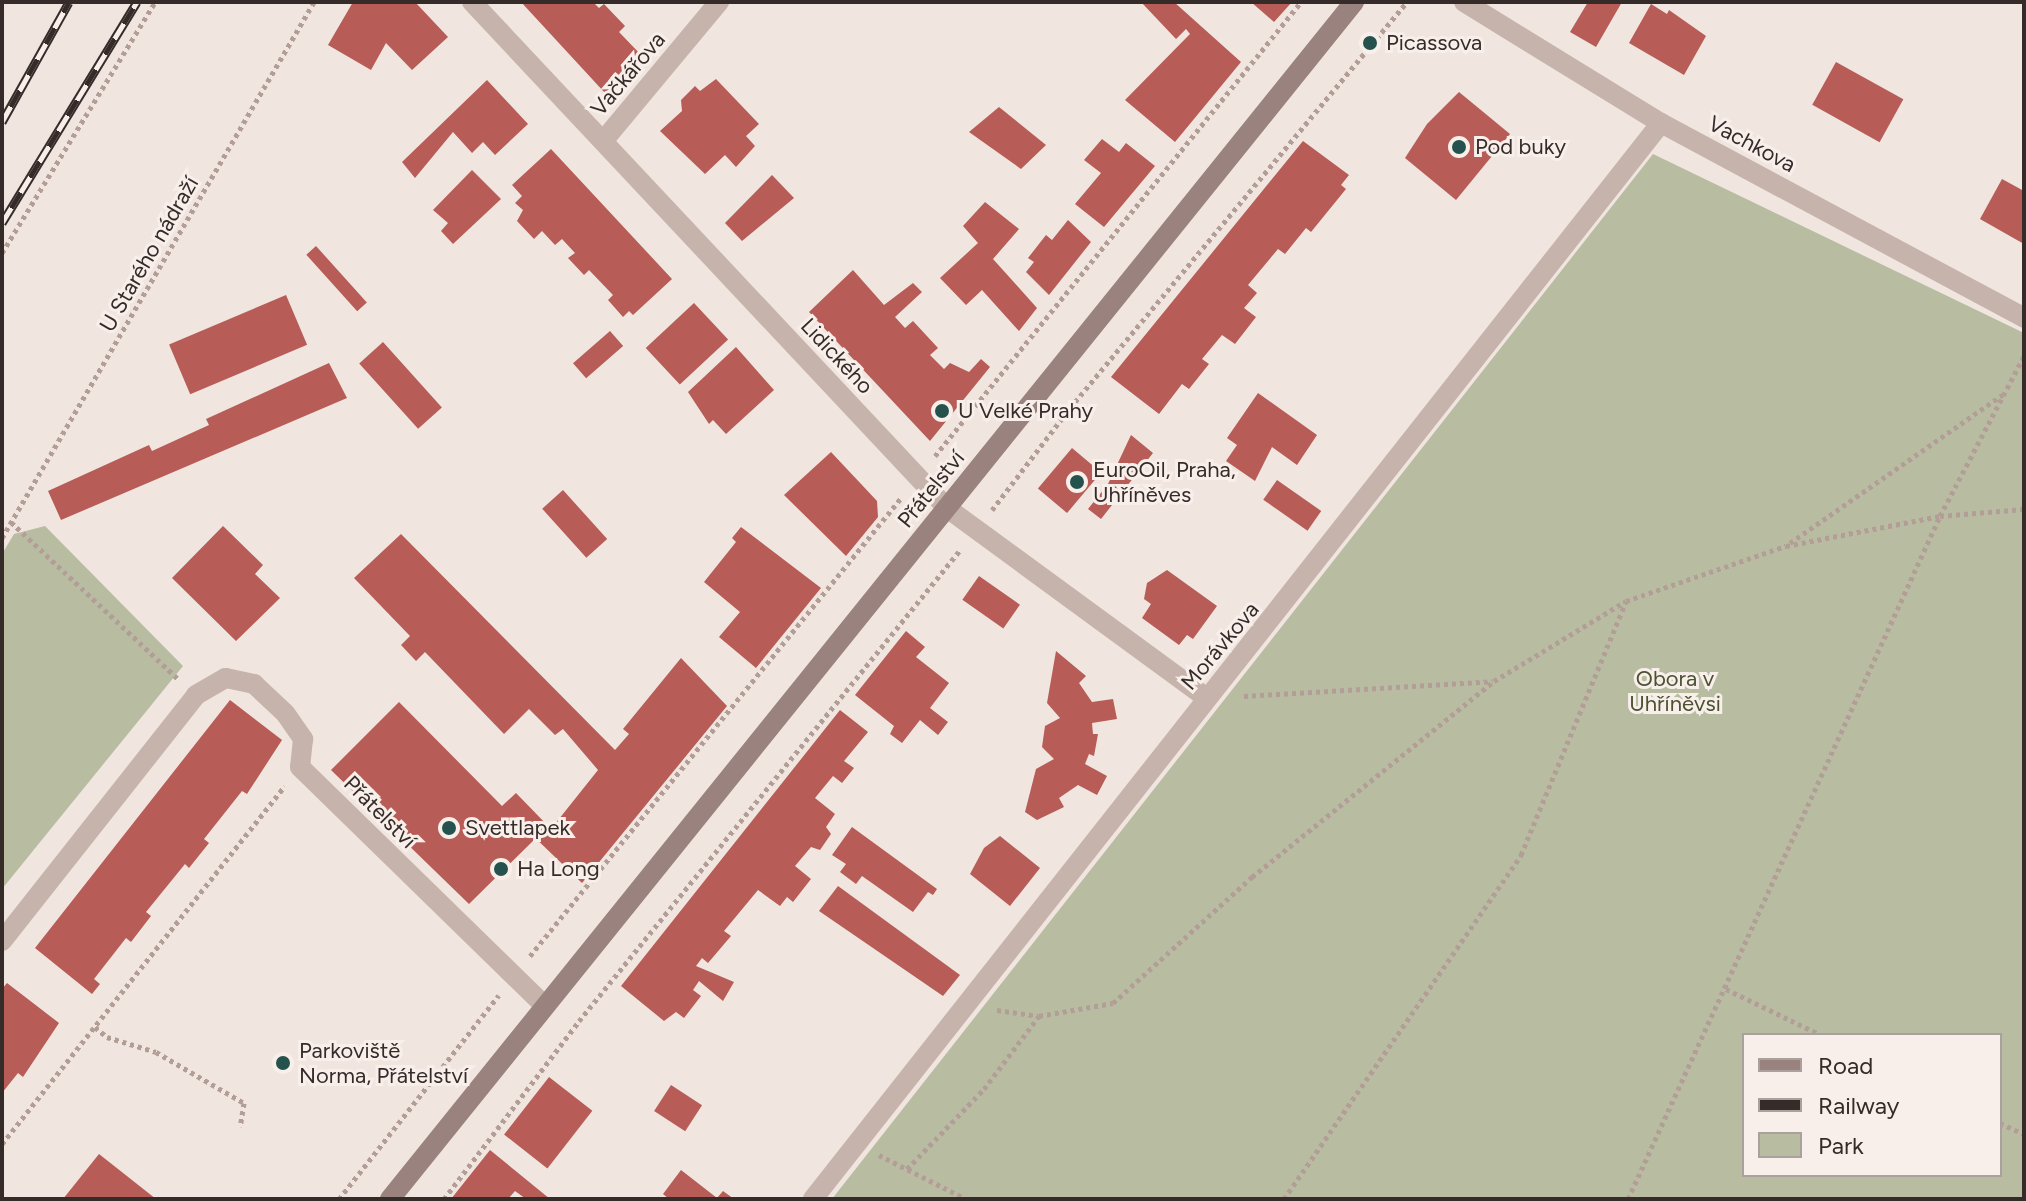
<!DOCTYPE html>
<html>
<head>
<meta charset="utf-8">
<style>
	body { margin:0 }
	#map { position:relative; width:2026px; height:1201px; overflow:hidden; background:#f0e5df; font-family:Figtree,sans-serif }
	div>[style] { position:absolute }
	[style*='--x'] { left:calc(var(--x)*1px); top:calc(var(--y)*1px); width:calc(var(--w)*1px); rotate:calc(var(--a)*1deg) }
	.green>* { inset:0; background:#b8bda1 }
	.building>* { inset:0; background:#b75c56; transform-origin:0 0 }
	.path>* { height:5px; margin-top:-2.5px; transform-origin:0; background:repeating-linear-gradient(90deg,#b29d97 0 4px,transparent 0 8px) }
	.lane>* { height:20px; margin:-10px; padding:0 10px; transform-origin:10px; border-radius:10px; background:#c6b3ac }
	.street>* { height:20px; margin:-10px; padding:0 10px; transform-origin:10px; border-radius:10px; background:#c6b3ac }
	.secondary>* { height:20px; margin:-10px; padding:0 10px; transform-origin:10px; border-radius:10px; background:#9a837e }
	.rail>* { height:9px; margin-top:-4.5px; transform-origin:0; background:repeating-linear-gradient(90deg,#f8efeb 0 18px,#352c2a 0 36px); box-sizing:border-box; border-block:2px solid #352c2a }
	.dots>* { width:22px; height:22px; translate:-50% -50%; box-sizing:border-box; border:4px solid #f8efeb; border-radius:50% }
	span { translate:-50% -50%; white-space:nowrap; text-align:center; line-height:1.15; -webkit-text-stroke:6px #f8efeb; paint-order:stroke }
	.poi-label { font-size:22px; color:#352c2a }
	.left { translate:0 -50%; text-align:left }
	.street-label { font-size:22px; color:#352c2a }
	.park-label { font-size:22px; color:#4b5131 }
	.frame { position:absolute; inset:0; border:4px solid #352c2a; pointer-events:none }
	.legend { position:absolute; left:1742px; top:1033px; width:260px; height:144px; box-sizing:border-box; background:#f8efeb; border:2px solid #aaa19e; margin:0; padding:10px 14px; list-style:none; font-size:24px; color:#352c2a }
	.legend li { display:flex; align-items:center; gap:16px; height:40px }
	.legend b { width:40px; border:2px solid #aaa19e }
</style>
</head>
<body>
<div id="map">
	<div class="green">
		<i style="clip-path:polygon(evenodd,1653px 154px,2024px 333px,2024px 1199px,832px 1199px,1653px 154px,1744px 1035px,2000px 1035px,2000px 1175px,1744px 1175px,1744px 1035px)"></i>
		<i style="clip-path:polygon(45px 526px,183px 666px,2px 889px,2px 554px,14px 534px)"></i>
	</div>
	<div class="building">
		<i style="clip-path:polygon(353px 2px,415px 2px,448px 37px,412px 70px,386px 43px,371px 70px,328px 45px)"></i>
		<i style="clip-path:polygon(521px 2px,593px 2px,599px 8px,604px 4px,625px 26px,619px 32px,643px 57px,605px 93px)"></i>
		<i style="clip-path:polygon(1141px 2px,1174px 2px,1241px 62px,1175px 142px,1125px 100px,1190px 34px,1186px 29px,1176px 39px)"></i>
		<i style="clip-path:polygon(1251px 2px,1292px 2px,1274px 22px)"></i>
		<i style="clip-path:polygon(1588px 2px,1622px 2px,1596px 47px,1570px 32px)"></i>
		<i style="clip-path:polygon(1651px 4px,1667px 14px,1669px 10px,1706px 36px,1684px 75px,1629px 43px)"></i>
		<i style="left:1836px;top:62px;width:77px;height:49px;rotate:29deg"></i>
		<i style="clip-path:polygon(716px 79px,759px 124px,746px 136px,755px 146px,736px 167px,725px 155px,705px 174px,660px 131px,682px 111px,681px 100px,695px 86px,700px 91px)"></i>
		<i style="clip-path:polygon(487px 80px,528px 124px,495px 155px,483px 142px,472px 153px,453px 132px,415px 178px,402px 162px)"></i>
		<i style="clip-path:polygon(1459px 92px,1510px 134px,1456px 200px,1405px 158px,1427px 124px)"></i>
		<i style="clip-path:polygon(999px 107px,1046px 145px,1021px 169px,969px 132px)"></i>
		<i style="clip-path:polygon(1102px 139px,1119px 152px,1126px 143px,1155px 166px,1104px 227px,1075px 204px,1101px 173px,1084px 160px)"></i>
		<i style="clip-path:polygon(1303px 141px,1349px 175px,1341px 185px,1346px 189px,1311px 232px,1306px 228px,1285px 254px,1278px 249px,1248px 285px,1257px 293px,1244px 308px,1256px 317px,1235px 344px,1222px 335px,1202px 359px,1209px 364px,1189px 389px,1182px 384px,1159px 414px,1111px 377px)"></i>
		<i style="clip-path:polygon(551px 149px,672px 279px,633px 315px,629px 311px,623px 317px,608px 300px,613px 295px,589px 270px,584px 275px,568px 258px,575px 253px,562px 239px,555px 245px,542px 231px,534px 239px,517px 221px,523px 210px,515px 203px,522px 196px,512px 185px)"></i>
		<i style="clip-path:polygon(472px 170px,501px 199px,453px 244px,441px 231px,448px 223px,433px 210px)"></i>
		<i style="clip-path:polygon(772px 175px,794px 198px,742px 241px,725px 223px)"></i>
		<i style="clip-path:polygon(2002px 179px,2024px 191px,2024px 244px,1980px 219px)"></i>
		<i style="clip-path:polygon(985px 202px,1019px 229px,993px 259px,1037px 308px,1019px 331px,982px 290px,966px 305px,940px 278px,978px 243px,963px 226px)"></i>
		<i style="clip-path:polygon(1068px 220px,1091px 242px,1049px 295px,1026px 272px,1034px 262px,1028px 258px,1046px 235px,1052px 240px)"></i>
		<i style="left:316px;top:246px;width:76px;height:13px;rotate:48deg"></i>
		<i style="clip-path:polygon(853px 270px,884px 305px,913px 283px,922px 292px,895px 317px,905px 328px,913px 321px,938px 348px,930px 355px,944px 369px,950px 363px,969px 372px,981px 359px,990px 367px,930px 441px,809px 312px)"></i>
		<i style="left:286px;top:295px;width:54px;height:127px;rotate:67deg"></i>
		<i style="left:694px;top:303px;width:50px;height:66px;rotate:47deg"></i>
		<i style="left:610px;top:331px;width:20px;height:49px;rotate:49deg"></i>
		<i style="left:383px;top:342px;width:88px;height:32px;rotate:48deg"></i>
		<i style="clip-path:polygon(736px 347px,774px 390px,726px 434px,713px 420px,709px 424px,688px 392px)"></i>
		<i style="clip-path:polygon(329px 363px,347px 398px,61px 520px,48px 491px,149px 445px,152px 451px,209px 425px,206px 419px)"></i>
		<i style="clip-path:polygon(1258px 393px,1317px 435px,1297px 465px,1272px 447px,1255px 481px,1226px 461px,1237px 445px,1227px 438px)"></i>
		<i style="clip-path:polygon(1131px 435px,1153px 453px,1101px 519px,1088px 509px,1108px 484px)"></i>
		<i style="left:1072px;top:448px;width:38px;height:53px;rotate:40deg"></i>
		<i style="clip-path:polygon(831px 452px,877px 501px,878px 517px,846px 556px,784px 495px)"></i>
		<i style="left:1277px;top:480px;width:54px;height:24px;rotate:35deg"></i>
		<i style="left:563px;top:490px;width:66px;height:28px;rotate:48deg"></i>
		<i style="clip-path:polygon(223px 526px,263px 565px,255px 574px,280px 598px,236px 641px,172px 578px)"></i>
		<i style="clip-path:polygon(741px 527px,821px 588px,756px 668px,719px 637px,740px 612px,704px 582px,736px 542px,732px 538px)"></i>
		<i style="clip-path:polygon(401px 534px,615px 750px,629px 734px,623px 729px,681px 658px,727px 706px,582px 883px,527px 830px,535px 839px,469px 904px,331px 770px,399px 702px,502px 806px,516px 793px,551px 829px,598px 770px,563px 729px,555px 735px,529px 709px,504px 734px,425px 652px,416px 661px,401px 645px,410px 636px,354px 578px)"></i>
		<i style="clip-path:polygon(1167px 570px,1217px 606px,1193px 639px,1187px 635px,1179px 645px,1142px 618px,1151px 604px,1144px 599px,1147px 583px)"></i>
		<i style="left:979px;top:576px;width:50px;height:29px;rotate:35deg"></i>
		<i style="clip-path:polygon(906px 631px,925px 647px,916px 657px,949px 683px,930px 708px,948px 722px,938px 735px,920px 720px,902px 743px,890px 734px,894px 726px,855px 695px)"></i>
		<i style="clip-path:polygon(1056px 651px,1086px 676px,1079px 683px,1092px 702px,1113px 699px,1117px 719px,1092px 723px,1093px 734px,1098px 734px,1094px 756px,1089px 754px,1085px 764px,1107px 776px,1097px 795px,1078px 785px,1059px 798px,1064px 807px,1037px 820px,1025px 812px,1036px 769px,1054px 759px,1042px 747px,1045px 726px,1060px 718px,1047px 703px)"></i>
		<i style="clip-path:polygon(230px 700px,282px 740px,247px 794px,242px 791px,204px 839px,209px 843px,189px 868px,185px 864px,146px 912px,151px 916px,131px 942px,126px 938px,94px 979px,100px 984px,92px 994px,35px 948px)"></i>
		<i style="clip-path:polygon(840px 710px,868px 732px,844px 761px,854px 768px,842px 783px,833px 776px,815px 798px,835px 814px,826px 827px,831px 834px,820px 850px,811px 847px,795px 866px,811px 879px,793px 902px,787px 897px,780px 906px,758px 890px,724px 931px,731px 936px,708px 963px,702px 958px,696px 966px,734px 982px,723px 1001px,699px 981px,693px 990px,701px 996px,684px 1018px,676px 1012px,664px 1021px,621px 986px)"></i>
		<i style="clip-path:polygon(852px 827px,937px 889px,933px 895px,928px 892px,913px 912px,862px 876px,856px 884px,840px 872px,846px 864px,832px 855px)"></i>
		<i style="clip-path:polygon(1000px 836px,1040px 868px,1010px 906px,970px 874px,984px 848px)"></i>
		<i style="clip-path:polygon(838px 886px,960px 975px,943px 996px,819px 911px)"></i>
		<i style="clip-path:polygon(7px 983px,59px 1023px,23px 1077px,18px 1073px,2px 1093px,2px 989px)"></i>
		<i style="left:549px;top:1077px;width:55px;height:73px;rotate:38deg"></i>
		<i style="left:671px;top:1085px;width:37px;height:31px;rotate:33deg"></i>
		<i style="clip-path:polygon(490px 1150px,550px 1199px,526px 1199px,515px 1191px,508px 1199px,451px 1199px)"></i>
		<i style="clip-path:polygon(99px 1154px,156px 1199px,63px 1199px)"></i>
		<i style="clip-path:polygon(681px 1170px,717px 1198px,723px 1191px,734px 1199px,669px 1199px,663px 1194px)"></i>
	</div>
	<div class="path">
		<i style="--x:2;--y:253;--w:294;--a:-58.6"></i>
		<i style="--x:935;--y:456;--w:583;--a:-51.13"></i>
		<i style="--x:992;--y:510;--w:128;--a:-52.6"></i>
		<i style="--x:1070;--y:408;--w:528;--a:-50.31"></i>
		<i style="--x:11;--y:522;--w:228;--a:43.2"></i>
		<i style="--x:2;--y:538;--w:620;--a:-59.8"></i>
		<i style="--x:1790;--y:543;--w:259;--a:-34.9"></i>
		<i style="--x:1244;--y:696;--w:249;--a:-3.4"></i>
		<i style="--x:530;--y:956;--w:589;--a:-50.99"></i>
		<i style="--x:1726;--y:989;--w:106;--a:25.8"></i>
		<i style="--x:997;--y:1010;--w:42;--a:8.1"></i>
		<i style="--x:95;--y:1027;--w:16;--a:40"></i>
		<i style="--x:107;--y:1037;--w:51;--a:17"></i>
		<i style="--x:156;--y:1052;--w:102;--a:30.1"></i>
		<i style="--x:244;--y:1103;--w:24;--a:99"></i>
		<i style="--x:2000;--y:1123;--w:26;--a:25"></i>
		<i style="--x:2;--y:1144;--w:456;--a:-51.7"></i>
		<i style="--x:879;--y:1155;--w:97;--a:26.8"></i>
		<i style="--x:907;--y:1169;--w:111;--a:-46.1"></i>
		<i style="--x:984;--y:1089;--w:91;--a:-53"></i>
		<i style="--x:1039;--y:1016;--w:75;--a:-10"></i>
		<i style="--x:1113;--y:1003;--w:188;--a:-42.2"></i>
		<i style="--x:1252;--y:877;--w:311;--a:-39"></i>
		<i style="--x:1494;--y:681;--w:154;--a:-31.2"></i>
		<i style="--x:1626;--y:601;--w:169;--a:-19"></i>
		<i style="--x:1786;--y:546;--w:157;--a:-11"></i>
		<i style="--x:1940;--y:516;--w:84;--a:-4.8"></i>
		<i style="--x:339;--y:1199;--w:259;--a:-51.9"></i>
		<i style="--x:444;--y:1199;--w:223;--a:-52.8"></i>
		<i style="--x:579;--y:1021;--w:607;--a:-51.02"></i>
		<i style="--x:1284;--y:1199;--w:418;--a:-55.4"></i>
		<i style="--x:1521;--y:855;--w:274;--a:-67.5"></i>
		<i style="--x:1628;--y:1199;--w:751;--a:-65.45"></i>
		<i style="--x:1940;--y:516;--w:181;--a:-62.3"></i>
	</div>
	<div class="lane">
		<i style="--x:2;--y:941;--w:313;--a:-51.7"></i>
	</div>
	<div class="street">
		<i style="--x:472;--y:2;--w:694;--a:46.81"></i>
		<i style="--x:947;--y:508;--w:322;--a:36.2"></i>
		<i style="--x:1464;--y:2;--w:231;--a:31.6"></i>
		<i style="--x:1661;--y:123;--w:412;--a:28.2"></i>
		<i style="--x:604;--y:140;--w:180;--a:-50.2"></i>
		<i style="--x:196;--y:695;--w:34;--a:-30"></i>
		<i style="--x:226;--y:678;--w:29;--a:12"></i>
		<i style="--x:254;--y:684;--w:42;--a:43.1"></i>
		<i style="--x:285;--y:713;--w:32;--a:55"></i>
		<i style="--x:303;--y:739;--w:28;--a:96"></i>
		<i style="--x:300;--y:767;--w:342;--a:44.3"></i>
		<i style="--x:813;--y:1199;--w:1370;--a:-51.76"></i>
	</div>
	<div class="secondary">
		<i style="--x:390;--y:1199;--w:1537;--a:-51.15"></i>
	</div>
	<div class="rail">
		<i style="--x:2;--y:122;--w:137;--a:-60.8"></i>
		<i style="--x:2;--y:223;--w:259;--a:-58.6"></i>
	</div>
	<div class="dots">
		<i style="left:1370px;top:43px;background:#25524d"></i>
		<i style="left:1459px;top:147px;background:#25524d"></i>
		<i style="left:942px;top:411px;background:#25524d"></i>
		<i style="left:1077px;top:482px;background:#25524d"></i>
		<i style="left:449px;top:828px;background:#25524d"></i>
		<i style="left:501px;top:869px;background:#25524d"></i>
		<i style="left:283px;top:1063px;background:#25524d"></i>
	</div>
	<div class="poi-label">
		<span class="left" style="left:1386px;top:43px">Picassova</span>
		<span class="left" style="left:1475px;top:147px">Pod buky</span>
		<span class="left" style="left:958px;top:411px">U Velké Prahy</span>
		<span class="left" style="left:1093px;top:482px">EuroOil, Praha,<br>Uhříněves</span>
		<span class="left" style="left:465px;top:828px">Svettlapek</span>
		<span class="left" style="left:517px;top:869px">Ha Long</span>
		<span class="left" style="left:299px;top:1063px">Parkoviště<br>Norma, Přátelství</span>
	</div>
	<div class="street-label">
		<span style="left:628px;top:74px;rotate:-50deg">Vačkářova</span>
		<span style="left:1752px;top:144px;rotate:28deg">Vachkova</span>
		<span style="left:149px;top:254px;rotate:-60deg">U Starého nádraží</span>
		<span style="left:837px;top:356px;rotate:47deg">Lidického</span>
		<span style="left:931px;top:489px;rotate:-51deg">Přátelství</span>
		<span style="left:1220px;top:646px;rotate:-50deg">Morávkova</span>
		<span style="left:380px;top:812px;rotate:45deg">Přátelství</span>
	</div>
	<div class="park-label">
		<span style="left:1675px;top:691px">Obora v<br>Uhříněvsi</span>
	</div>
	<div class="frame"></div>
	<ul class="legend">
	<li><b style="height:10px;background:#9a837e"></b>Road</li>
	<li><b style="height:10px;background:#352c2a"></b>Railway</li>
	<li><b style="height:22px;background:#b8bda1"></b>Park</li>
	</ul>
</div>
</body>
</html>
